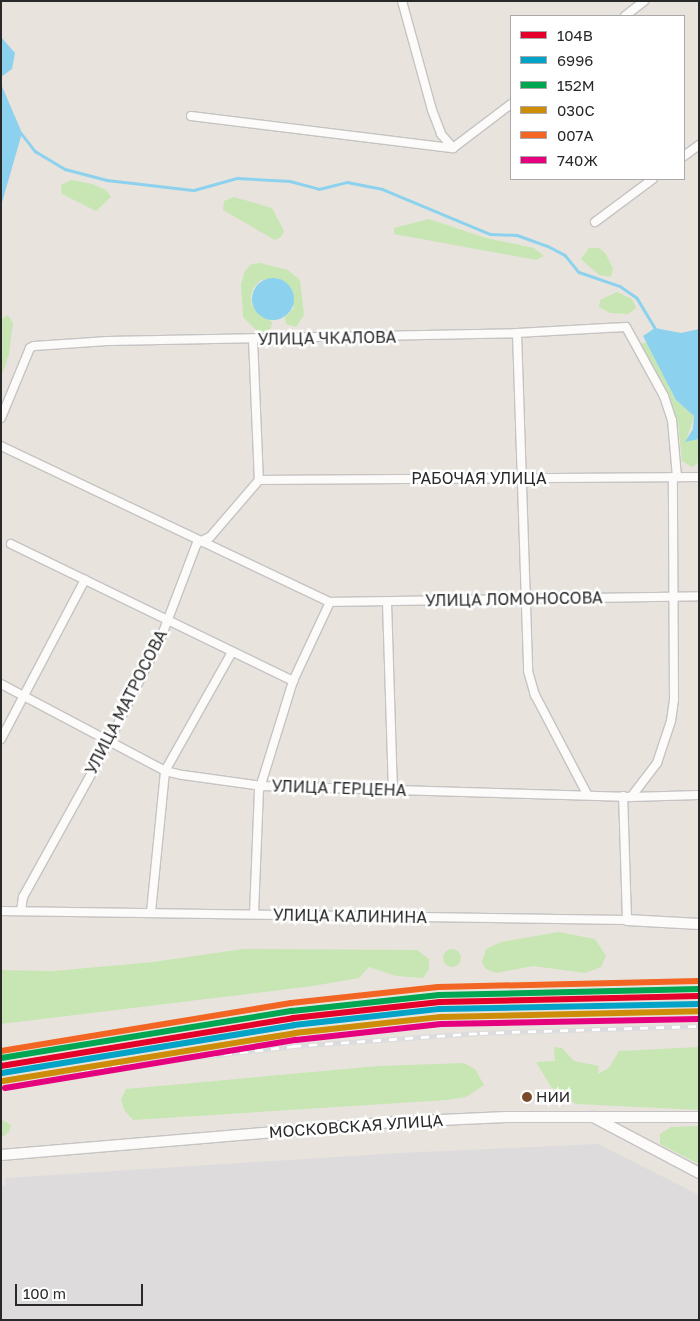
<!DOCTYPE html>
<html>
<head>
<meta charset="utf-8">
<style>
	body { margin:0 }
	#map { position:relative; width:700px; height:1321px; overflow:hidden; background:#e8e4dd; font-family:"Golos Text",sans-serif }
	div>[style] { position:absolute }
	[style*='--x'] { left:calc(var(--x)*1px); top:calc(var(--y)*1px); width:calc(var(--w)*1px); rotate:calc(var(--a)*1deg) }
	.industrial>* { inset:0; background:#dedbdd }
	.green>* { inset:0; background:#c7e6b3 }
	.round { border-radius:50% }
	.water>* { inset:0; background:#8cd2ee }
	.stream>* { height:2.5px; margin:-1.25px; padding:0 1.25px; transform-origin:1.25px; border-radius:1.25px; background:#8cd2ee }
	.roads { filter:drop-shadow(1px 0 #c5c3c3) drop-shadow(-1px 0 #c5c3c3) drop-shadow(0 1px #c5c3c3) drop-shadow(0 -1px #c5c3c3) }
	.minor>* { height:8px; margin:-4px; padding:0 4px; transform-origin:4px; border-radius:4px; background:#fcfbfa }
	.tertiary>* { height:10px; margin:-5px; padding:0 5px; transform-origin:5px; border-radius:5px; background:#fcfbfa }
	.rail>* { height:4.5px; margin-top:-2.25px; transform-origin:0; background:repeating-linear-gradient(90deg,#fff 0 8px,#dcdcde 0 16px); box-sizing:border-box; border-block:1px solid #dcdcde }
	.rail-1>* { height:6px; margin:-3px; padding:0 3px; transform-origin:3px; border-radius:3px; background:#e4002b }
	.rail-2>* { height:6px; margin:-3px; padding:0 3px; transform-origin:3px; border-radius:3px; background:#02a3c6 }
	.rail-3>* { height:6px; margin:-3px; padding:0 3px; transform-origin:3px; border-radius:3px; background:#00a651 }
	.rail-4>* { height:6px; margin:-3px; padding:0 3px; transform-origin:3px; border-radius:3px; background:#ce8d08 }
	.rail-5>* { height:6px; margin:-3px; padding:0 3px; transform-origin:3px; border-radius:3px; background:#f26522 }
	.rail-6>* { height:6px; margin:-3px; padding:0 3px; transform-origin:3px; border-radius:3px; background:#e5007d }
	.dots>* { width:14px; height:14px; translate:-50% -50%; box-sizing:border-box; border:2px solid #fff; border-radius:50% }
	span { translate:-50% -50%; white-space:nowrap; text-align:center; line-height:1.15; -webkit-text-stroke:5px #fff; paint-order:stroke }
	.bus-label { font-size:15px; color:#292929 }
	.left { translate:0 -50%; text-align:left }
	.street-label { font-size:16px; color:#292929 }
	.frame { position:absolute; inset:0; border:2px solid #292929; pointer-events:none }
	.legend { position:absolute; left:510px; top:15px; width:175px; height:165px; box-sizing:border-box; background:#fff; border:1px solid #a9a9a9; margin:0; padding:6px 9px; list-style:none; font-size:15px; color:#292929 }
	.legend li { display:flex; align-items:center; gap:10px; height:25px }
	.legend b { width:25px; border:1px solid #a9a9a9 }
	.scale { position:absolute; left:15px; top:1284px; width:128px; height:22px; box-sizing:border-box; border:2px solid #292929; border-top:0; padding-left:6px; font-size:15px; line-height:18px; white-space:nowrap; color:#292929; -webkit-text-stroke:4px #fff; paint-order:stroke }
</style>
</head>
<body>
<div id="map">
	<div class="industrial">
		<i style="clip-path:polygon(598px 1144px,699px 1195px,699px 1320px,1px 1320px,1px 1186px,5px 1185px,5px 1178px,399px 1153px)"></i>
	</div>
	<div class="green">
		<i style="clip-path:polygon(71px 180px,92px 184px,106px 190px,111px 197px,96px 211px,62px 194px,61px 185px)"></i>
		<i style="clip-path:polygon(234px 197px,272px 208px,284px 231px,281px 237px,275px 240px,223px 210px,224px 201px)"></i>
		<i style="clip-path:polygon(429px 219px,486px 238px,534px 248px,544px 256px,536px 260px,394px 234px,394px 228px)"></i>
		<i style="clip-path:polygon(589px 248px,599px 248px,606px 254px,613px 269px,611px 277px,599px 275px,581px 259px)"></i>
		<i style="clip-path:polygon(260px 263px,288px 270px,300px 280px,304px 315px,296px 327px,286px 324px,285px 317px,294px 308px,270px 279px,261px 280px,253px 288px,251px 296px,252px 305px,258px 313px,272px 322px,271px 328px,268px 332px,256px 330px,243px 317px,241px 284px,245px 271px,251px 264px)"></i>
		<i style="clip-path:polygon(617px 292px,632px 299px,636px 308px,628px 314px,610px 313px,599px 307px,600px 300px)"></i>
		<i style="clip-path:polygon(8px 315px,13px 323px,9px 354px,1px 378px,1px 319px)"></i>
		<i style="clip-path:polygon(642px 343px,647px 343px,676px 400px,694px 416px,686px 442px,699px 439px,699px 462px,692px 467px,682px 461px,678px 423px,673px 407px,640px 347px)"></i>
		<i style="clip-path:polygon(559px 932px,595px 939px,606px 956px,601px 967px,585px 973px,533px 966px,496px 973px,486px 969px,482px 962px,486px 949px,501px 942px)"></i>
		<i class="round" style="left:443px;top:949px;width:18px;height:18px"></i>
		<i style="clip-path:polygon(243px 949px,417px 950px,429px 959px,429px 969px,423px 978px,396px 976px,369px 967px,359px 978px,313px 986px,1px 1024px,1px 970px,53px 971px,153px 962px)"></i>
		<i style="clip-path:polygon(554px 1047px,562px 1048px,574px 1061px,599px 1066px,598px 1074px,609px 1068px,619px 1051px,699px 1047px,699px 1110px,576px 1104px,551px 1087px,536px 1062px,555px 1061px)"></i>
		<i style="clip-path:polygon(464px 1063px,475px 1069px,484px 1085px,466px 1097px,447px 1100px,133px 1120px,124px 1110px,121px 1099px,126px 1089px,379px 1066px)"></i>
		<i style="clip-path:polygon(1px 1119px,11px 1125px,9px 1132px,2px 1137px)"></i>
		<i style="clip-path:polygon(699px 1126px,699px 1164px,660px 1144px,660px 1134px,671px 1127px)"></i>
	</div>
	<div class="water">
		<i style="clip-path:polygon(1px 37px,15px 53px,12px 69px,1px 77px)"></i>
		<i style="clip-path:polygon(1px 84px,22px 133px,1px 206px)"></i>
		<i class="round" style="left:252px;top:278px;width:42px;height:42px"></i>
		<i style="clip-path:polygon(655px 328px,681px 333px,699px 329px,699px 439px,685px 442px,693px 429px,694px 416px,676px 400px,643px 336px)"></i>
	</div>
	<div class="stream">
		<i style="--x:21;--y:133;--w:23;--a:52"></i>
		<i style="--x:35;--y:151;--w:35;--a:31"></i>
		<i style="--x:65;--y:169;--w:43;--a:14.7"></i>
		<i style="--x:107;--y:180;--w:88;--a:6.6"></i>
		<i style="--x:194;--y:190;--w:45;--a:-15.6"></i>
		<i style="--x:237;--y:178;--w:53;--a:3.2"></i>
		<i style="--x:290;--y:181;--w:30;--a:15"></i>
		<i style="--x:319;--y:189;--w:29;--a:-14"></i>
		<i style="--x:347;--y:182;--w:36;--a:11"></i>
		<i style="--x:382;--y:189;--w:117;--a:22.6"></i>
		<i style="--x:490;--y:234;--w:27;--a:2"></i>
		<i style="--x:517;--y:235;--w:33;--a:20"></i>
		<i style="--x:548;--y:246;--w:19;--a:28"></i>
		<i style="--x:565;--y:255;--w:22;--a:51"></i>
		<i style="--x:579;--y:272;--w:43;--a:18.9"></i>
		<i style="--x:620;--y:286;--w:21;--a:35"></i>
		<i style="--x:637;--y:298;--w:35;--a:59"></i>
	</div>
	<div class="roads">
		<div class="minor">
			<i style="--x:402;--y:1;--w:113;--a:74.6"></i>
			<i style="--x:432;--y:110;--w:26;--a:69"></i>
			<i style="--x:441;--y:134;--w:18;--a:49"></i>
			<i style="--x:625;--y:16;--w:24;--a:-38"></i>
			<i style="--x:191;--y:116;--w:264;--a:7"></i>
			<i style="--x:453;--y:148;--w:73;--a:-37.2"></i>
			<i style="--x:684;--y:156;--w:19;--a:-36"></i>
			<i style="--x:595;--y:222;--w:72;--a:-36.6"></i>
			<i style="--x:517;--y:333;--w:338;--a:88.1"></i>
			<i style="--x:528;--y:671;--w:25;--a:74"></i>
			<i style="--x:535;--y:695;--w:112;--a:62.3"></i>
			<i style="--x:253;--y:339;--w:141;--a:87.6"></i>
			<i style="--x:1;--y:418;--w:76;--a:-67.5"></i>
			<i style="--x:30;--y:348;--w:4;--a:-27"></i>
			<i style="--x:34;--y:346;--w:74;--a:-3.9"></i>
			<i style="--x:108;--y:341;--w:409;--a:-1.1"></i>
			<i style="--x:517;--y:333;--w:109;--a:-3.2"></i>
			<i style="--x:626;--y:327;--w:79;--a:61.2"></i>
			<i style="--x:664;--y:396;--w:25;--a:72"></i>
			<i style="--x:672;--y:420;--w:57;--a:85"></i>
			<i style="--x:1;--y:446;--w:364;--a:25.4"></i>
			<i style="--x:330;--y:602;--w:369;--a:-0.9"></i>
			<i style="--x:259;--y:480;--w:440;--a:-0.4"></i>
			<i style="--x:11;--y:544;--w:314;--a:25.9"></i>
			<i style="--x:387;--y:602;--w:188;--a:88.2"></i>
			<i style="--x:1;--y:684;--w:186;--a:27.9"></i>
			<i style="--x:165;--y:771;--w:18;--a:13"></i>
			<i style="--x:183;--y:775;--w:80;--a:7.9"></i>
			<i style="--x:262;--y:786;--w:369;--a:1.7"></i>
			<i style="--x:631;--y:797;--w:68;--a:-1.7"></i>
			<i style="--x:1;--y:739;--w:180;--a:-62.2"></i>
			<i style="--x:631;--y:797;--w:43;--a:-52.6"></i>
			<i style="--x:657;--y:763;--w:44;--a:-71.6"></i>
			<i style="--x:671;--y:721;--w:22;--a:-82"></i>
			<i style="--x:674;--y:699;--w:222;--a:-90.3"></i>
			<i style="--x:1;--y:911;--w:626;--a:0.82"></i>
			<i style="--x:627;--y:920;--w:124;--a:-91.8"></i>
			<i style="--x:21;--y:911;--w:14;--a:-82"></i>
			<i style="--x:23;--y:897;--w:177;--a:-61"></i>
			<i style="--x:109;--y:742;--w:119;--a:-63.6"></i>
			<i style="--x:162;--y:635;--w:98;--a:-69.2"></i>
			<i style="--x:197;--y:543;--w:14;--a:-25"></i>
			<i style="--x:210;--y:537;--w:75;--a:-49.3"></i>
			<i style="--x:151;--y:912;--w:142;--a:-84.3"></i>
			<i style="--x:165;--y:771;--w:137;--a:-60.6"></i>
			<i style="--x:254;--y:914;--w:123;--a:-87.7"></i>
			<i style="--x:259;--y:791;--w:115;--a:-72.8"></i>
			<i style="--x:293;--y:681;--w:87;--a:-64.9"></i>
		</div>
		<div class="tertiary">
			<i style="--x:627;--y:920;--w:72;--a:3.2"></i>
			<i style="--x:596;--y:1117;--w:103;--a:0"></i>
			<i style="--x:1;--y:1155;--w:397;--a:-4.8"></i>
			<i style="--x:397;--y:1122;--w:109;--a:-2.6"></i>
			<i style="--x:506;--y:1117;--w:87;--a:0"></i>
			<i style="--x:593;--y:1117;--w:120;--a:27.8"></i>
		</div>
	</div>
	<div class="rail">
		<i style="--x:1;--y:1079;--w:294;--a:-6.4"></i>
		<i style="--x:293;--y:1046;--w:187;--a:-4"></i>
		<i style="--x:480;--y:1033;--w:219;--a:-1.8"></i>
	</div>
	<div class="rail-1">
		<i style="--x:1;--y:1066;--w:296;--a:-9.3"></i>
		<i style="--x:293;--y:1018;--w:148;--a:-6.2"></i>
		<i style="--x:440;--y:1002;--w:259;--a:-1.3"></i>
	</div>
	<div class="rail-2">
		<i style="--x:2;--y:1073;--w:296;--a:-9.3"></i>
		<i style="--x:294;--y:1025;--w:147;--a:-6.3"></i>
		<i style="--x:440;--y:1009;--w:259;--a:-1.1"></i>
	</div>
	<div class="rail-3">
		<i style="--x:1;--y:1058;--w:295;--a:-9.2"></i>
		<i style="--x:292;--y:1011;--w:148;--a:-6.2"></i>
		<i style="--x:439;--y:995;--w:260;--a:-1.3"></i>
	</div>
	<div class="rail-4">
		<i style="--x:3;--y:1081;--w:296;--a:-9.3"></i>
		<i style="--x:295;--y:1033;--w:147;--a:-6.3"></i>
		<i style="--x:441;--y:1017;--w:258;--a:-1.3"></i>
	</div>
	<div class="rail-5">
		<i style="--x:1;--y:1051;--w:294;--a:-9.4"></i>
		<i style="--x:291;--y:1003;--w:148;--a:-6.2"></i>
		<i style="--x:438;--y:987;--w:261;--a:-1.3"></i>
	</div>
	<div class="rail-6">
		<i style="--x:5;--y:1088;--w:295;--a:-9.4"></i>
		<i style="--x:296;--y:1040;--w:146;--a:-6.3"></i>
		<i style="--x:441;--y:1024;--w:258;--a:-1.1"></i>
	</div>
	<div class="dots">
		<i style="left:527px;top:1097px;background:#7a4b2a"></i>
	</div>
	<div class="bus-label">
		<span class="left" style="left:536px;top:1097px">НИИ</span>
	</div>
	<div class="street-label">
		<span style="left:327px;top:338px;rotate:-1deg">УЛИЦА ЧКАЛОВА</span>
		<span style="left:479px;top:478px">РАБОЧАЯ УЛИЦА</span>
		<span style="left:514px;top:599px;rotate:-1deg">УЛИЦА ЛОМОНОСОВА</span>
		<span style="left:126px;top:702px;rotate:-63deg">УЛИЦА МАТРОСОВА</span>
		<span style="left:339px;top:788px;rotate:2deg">УЛИЦА ГЕРЦЕНА</span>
		<span style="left:350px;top:916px;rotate:1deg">УЛИЦА КАЛИНИНА</span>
		<span style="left:356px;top:1126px;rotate:-4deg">МОСКОВСКАЯ УЛИЦА</span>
	</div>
	<div class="frame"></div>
	<ul class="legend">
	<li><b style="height:6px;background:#e4002b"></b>104В</li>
	<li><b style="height:6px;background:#02a3c6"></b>6996</li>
	<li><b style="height:6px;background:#00a651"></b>152М</li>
	<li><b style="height:6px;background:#ce8d08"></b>030C</li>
	<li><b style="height:6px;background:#f26522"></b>007А</li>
	<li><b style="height:6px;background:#e5007d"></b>740Ж</li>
	</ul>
	<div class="scale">100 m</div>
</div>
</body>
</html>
